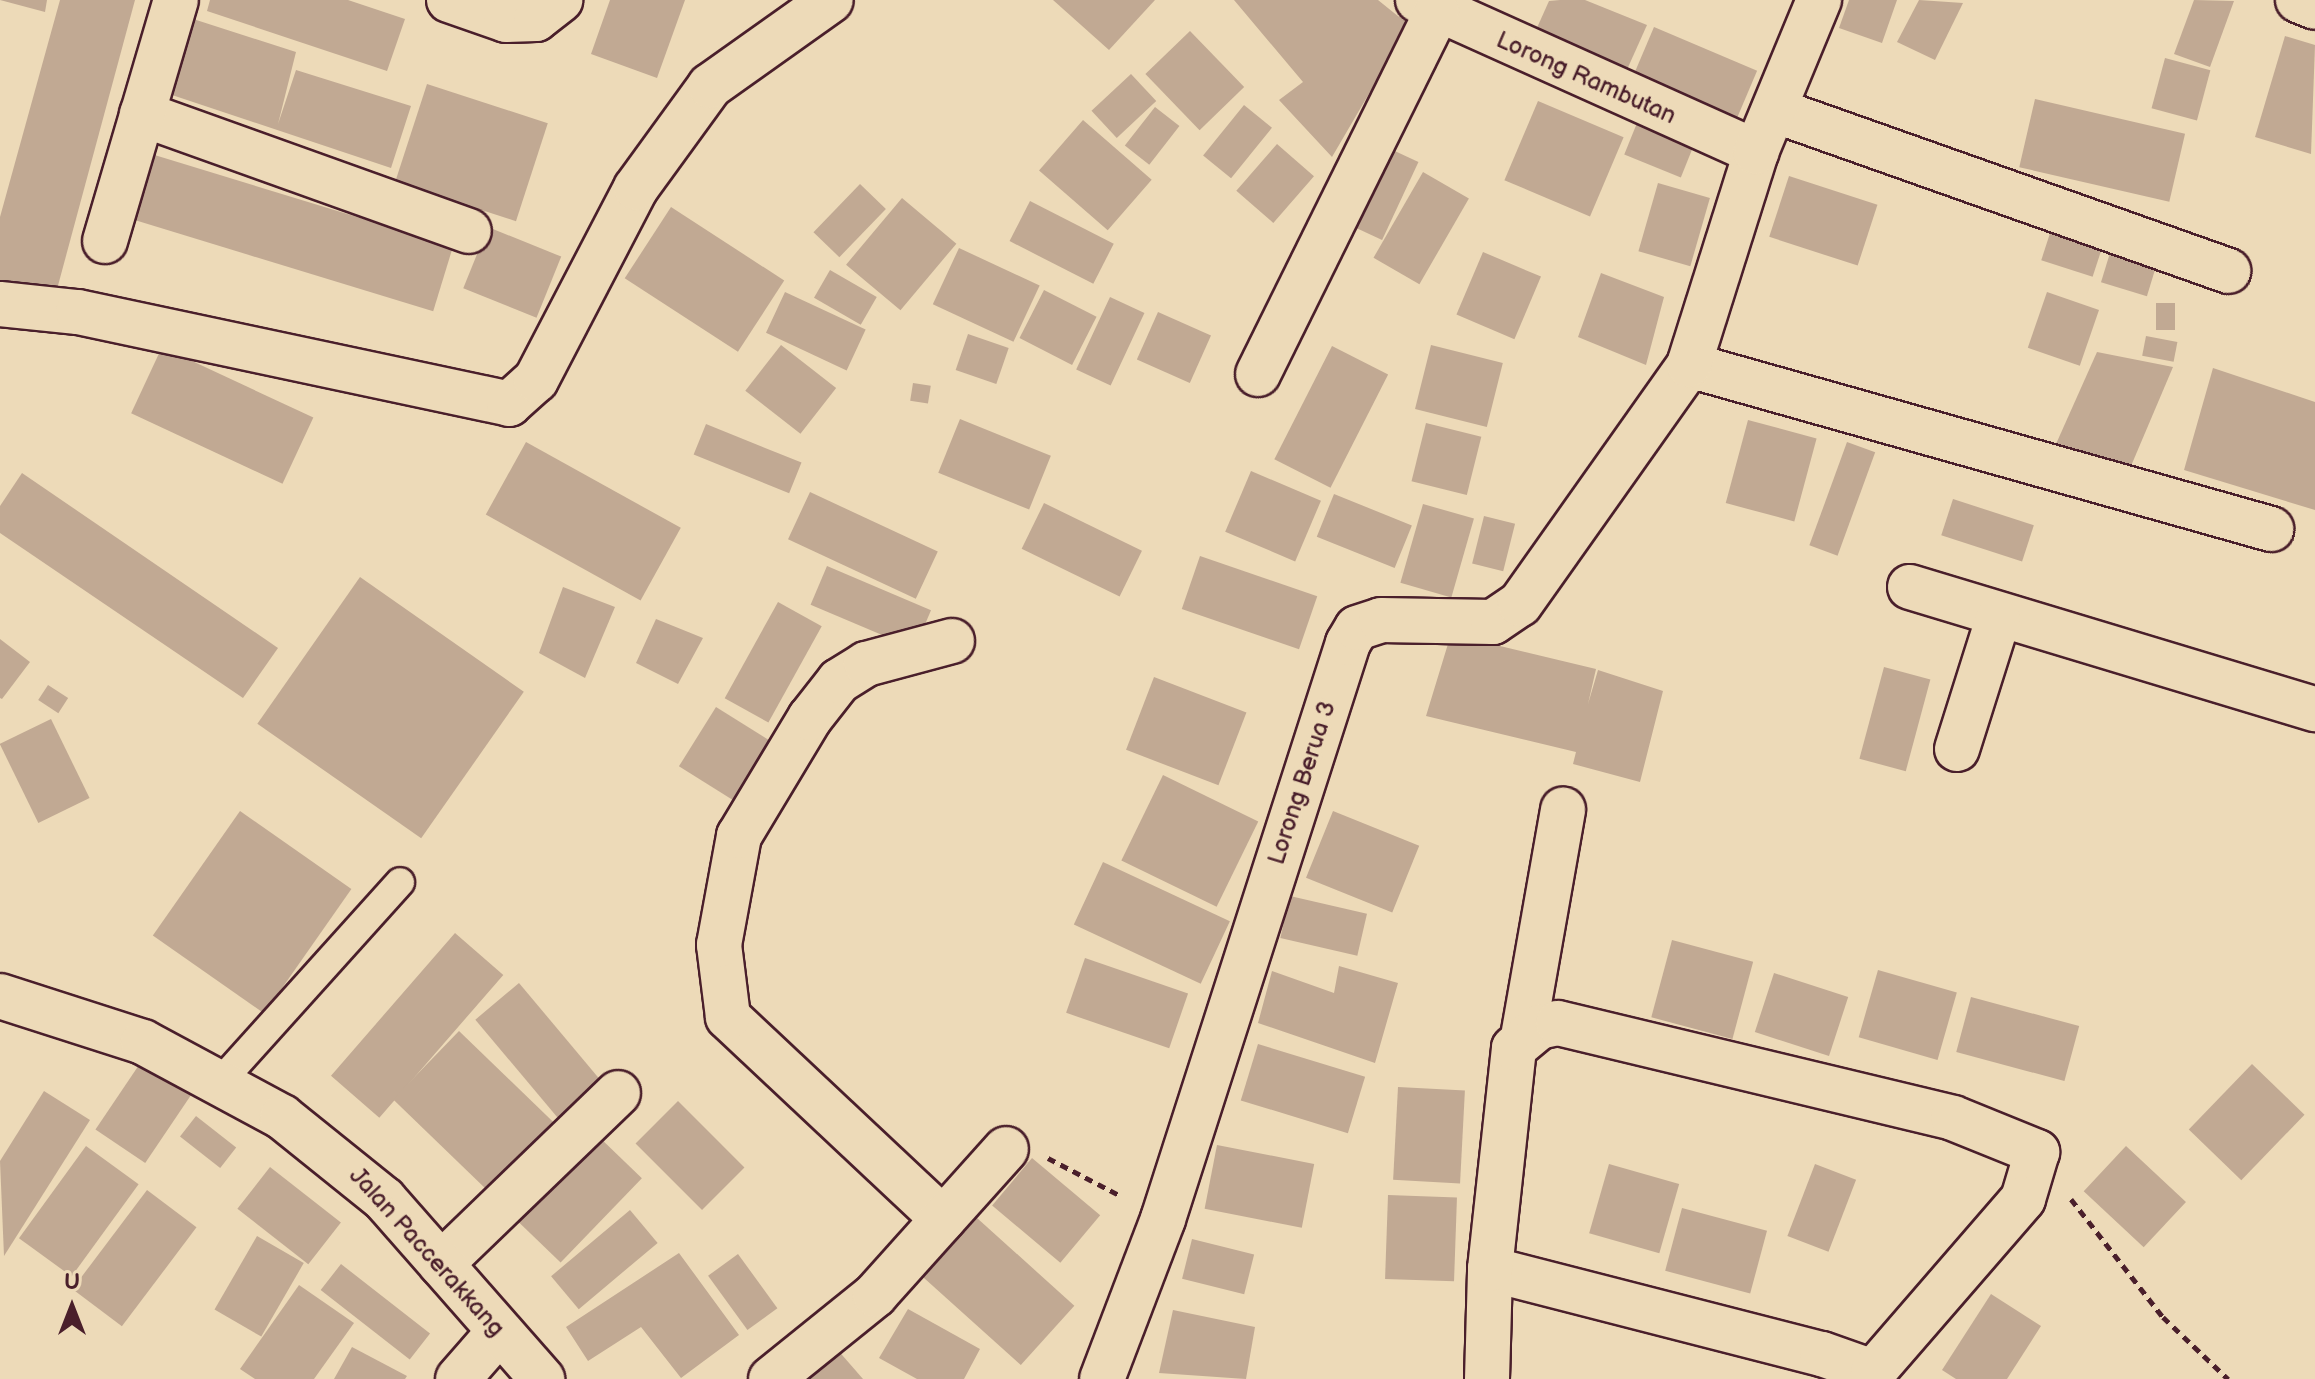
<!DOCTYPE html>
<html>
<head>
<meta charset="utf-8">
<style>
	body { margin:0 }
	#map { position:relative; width:2315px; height:1379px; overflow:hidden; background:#eddab8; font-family:"Balsamiq Sans",sans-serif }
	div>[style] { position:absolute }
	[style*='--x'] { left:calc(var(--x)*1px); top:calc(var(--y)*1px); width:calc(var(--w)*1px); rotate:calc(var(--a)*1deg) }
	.building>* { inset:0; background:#c1a993; transform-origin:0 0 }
	.path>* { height:5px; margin-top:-2.5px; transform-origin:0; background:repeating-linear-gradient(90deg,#4a1f2b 0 8px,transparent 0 14px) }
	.roads { filter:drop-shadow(2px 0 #4a1f2b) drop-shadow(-2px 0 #4a1f2b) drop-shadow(0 2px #4a1f2b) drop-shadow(0 -2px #4a1f2b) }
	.service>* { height:28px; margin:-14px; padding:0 14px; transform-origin:14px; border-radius:14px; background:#eddab8 }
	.minor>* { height:44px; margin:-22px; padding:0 22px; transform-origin:22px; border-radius:22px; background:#eddab8 }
	.secondary>* { height:44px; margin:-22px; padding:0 22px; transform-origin:22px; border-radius:22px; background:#eddab8 }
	span { translate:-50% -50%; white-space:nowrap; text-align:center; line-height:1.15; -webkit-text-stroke:7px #eddab8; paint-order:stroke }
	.street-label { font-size:24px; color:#4a1f2b }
	.north { position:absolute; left:32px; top:1267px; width:80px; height:80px; -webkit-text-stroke:6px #eddab8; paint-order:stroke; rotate:0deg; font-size:22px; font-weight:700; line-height:32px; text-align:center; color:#4a1f2b }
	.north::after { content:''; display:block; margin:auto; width:28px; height:36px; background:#4a1f2b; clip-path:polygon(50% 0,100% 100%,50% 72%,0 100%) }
</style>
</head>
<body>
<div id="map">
	<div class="building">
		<i style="clip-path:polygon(0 0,47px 0,45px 12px)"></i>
		<i style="clip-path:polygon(60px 0,135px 0,56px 293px,0 281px,0 217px)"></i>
		<i style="clip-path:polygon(210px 0,348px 0,405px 19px,387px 71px,207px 11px)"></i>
		<i style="clip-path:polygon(610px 0,685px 0,657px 78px,591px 54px)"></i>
		<i style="clip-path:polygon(1053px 0,1155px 0,1109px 50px)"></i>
		<i style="clip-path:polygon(1234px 0,1378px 0,1409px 25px,1332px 157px,1279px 100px,1303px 82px)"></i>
		<i style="clip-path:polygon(1560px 0,1585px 0,1647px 25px,1621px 83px,1536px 30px,1549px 1px)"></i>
		<i style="clip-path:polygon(1849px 0,1897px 0,1882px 43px,1839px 28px)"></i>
		<i style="clip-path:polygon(1919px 0,1963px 3px,1935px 60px,1897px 42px)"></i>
		<i style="clip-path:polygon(2194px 0,2234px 1px,2210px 67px,2174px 54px)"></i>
		<i style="clip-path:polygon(187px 17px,296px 52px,278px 124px,296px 70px,411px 106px,391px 168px,163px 92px)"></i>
		<i style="left:1654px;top:27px;width:112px;height:60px;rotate:23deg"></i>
		<i style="left:1190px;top:31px;width:78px;height:62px;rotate:46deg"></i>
		<i style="clip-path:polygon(2285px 36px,2315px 45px,2311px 154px,2255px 137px)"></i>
		<i style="left:2165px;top:58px;width:47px;height:52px;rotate:15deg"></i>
		<i style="left:1131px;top:74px;width:37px;height:54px;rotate:47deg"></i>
		<i style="left:427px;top:84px;width:127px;height:103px;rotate:18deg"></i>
		<i style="left:2035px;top:99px;width:154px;height:70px;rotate:13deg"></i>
		<i style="left:1538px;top:101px;width:93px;height:86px;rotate:23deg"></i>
		<i style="left:1244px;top:105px;width:36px;height:65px;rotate:39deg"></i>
		<i style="left:1155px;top:107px;width:31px;height:49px;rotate:38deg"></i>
		<i style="left:1083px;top:120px;width:91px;height:67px;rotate:41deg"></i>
		<i style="left:1637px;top:123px;width:61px;height:34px;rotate:22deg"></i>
		<i style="left:1277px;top:144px;width:49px;height:62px;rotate:41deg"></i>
		<i style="left:1384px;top:146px;width:38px;height:86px;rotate:25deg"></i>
		<i style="left:148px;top:153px;width:319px;height:68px;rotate:17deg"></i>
		<i style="left:1423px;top:172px;width:53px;height:99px;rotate:30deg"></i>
		<i style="left:1789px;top:176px;width:93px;height:64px;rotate:18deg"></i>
		<i style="left:1658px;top:183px;width:54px;height:71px;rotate:16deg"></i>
		<i style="left:860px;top:184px;width:36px;height:67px;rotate:44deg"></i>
		<i style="left:902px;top:198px;width:71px;height:87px;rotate:40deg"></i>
		<i style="left:1030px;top:201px;width:94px;height:45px;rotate:27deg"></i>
		<i style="left:671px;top:207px;width:135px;height:85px;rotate:33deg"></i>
		<i style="left:2053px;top:224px;width:54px;height:38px;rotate:18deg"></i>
		<i style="left:488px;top:227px;width:79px;height:66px;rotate:22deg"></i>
		<i style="left:2113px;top:243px;width:48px;height:41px;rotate:17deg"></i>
		<i style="left:959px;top:248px;width:89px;height:62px;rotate:25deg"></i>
		<i style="left:1483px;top:252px;width:63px;height:68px;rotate:23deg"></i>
		<i style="left:830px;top:270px;width:54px;height:32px;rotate:30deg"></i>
		<i style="clip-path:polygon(1601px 273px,1664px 297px,1646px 365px,1578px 337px)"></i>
		<i style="left:1044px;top:290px;width:59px;height:54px;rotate:27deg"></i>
		<i style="left:785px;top:292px;width:89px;height:45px;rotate:25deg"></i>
		<i style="left:2047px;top:292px;width:55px;height:59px;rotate:19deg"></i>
		<i style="left:1110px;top:297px;width:38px;height:80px;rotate:25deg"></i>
		<i style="left:2156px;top:303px;width:19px;height:27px"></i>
		<i style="left:1158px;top:312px;width:58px;height:52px;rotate:24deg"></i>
		<i style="left:968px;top:334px;width:43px;height:38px;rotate:19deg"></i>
		<i style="left:2146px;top:336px;width:32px;height:20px;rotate:11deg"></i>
		<i style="left:781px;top:345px;width:70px;height:58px;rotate:38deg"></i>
		<i style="left:1431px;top:345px;width:74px;height:66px;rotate:14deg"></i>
		<i style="left:1332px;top:346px;width:63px;height:127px;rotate:27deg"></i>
		<i style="left:162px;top:347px;width:167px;height:73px;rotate:25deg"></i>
		<i style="clip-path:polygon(2097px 352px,2173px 367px,2131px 466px,2056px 444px)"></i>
		<i style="clip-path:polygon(2213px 368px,2315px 402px,2315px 510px,2184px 470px)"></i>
		<i style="left:913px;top:383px;width:18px;height:18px;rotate:9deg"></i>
		<i style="left:960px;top:419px;width:98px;height:58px;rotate:22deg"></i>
		<i style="left:1748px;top:420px;width:71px;height:86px;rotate:15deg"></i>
		<i style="left:1426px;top:423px;width:57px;height:60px;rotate:14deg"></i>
		<i style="left:706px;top:424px;width:103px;height:33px;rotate:22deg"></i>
		<i style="left:526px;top:442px;width:177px;height:83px;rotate:29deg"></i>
		<i style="left:1847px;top:442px;width:30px;height:110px;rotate:20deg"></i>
		<i style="left:1251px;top:471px;width:76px;height:66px;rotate:23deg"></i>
		<i style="clip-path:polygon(22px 473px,278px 648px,243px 698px,0 533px,0 506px)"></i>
		<i style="left:810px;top:492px;width:141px;height:52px;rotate:25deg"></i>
		<i style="left:1334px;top:494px;width:84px;height:46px;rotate:22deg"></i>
		<i style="left:1953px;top:499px;width:85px;height:38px;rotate:18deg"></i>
		<i style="left:1044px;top:503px;width:109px;height:51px;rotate:26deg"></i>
		<i style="left:1423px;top:504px;width:53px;height:82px;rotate:16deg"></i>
		<i style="left:1484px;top:516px;width:32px;height:49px;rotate:14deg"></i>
		<i style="left:1200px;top:556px;width:124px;height:56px;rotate:19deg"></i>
		<i style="left:827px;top:566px;width:113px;height:42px;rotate:23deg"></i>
		<i style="left:360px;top:577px;width:200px;height:179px;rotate:35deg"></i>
		<i style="clip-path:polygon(563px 587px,615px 607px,585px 678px,539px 653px)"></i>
		<i style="left:778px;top:602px;width:50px;height:110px;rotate:29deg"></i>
		<i style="clip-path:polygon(656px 619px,703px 638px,678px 684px,636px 663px)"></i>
		<i style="clip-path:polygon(1451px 634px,1502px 637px,1500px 646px,1596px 669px,1588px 704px,1598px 670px,1663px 691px,1640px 782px,1573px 764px,1576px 752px,1426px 716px)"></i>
		<i style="clip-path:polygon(0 639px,30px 662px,2px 699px,0 698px)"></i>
		<i style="left:1884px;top:667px;width:48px;height:95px;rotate:15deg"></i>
		<i style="left:1154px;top:677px;width:99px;height:78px;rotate:21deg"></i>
		<i style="left:48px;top:685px;width:24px;height:18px;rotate:33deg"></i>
		<i style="left:716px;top:707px;width:73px;height:70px;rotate:32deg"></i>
		<i style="left:51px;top:719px;width:88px;height:57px;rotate:64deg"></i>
		<i style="left:1163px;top:775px;width:106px;height:95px;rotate:26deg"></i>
		<i style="left:240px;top:811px;width:136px;height:152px;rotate:35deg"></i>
		<i style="left:1333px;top:811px;width:93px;height:72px;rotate:22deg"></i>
		<i style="left:1103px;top:862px;width:140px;height:69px;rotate:25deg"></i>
		<i style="left:1290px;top:896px;width:79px;height:43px;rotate:13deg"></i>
		<i style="left:455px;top:933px;width:64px;height:189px;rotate:41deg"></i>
		<i style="left:1672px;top:940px;width:84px;height:80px;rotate:15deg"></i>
		<i style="left:1085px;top:958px;width:109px;height:58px;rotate:19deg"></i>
		<i style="clip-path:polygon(1339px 966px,1398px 983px,1375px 1063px,1258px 1023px,1272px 971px,1334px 993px)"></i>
		<i style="left:1878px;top:970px;width:82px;height:70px;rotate:16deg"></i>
		<i style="left:1774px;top:973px;width:78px;height:62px;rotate:18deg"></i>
		<i style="left:519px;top:983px;width:134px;height:57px;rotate:50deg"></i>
		<i style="left:1971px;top:997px;width:112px;height:57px;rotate:15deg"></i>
		<i style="left:459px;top:1031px;width:140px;height:95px;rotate:44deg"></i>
		<i style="left:1258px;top:1044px;width:112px;height:59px;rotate:17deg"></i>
		<i style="left:143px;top:1059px;width:60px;height:85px;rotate:34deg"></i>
		<i style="left:2252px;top:1064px;width:73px;height:91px;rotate:44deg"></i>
		<i style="left:1398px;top:1087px;width:67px;height:93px;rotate:3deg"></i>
		<i style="clip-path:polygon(44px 1091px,90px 1120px,4px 1256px,0 1161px)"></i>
		<i style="left:678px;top:1101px;width:94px;height:60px;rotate:45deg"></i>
		<i style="left:196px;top:1116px;width:51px;height:26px;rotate:38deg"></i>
		<i style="left:598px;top:1136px;width:61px;height:117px;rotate:44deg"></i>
		<i style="left:1217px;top:1145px;width:99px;height:65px;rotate:11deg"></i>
		<i style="left:86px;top:1146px;width:65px;height:114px;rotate:36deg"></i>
		<i style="left:2126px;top:1146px;width:82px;height:62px;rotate:43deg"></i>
		<i style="left:1032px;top:1158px;width:89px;height:62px;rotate:40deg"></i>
		<i style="left:1609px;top:1164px;width:73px;height:72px;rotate:16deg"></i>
		<i style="left:1815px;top:1164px;width:44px;height:77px;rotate:21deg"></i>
		<i style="left:270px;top:1167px;width:90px;height:53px;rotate:38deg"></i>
		<i style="left:147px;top:1190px;width:62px;height:124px;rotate:37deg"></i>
		<i style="left:1388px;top:1195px;width:69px;height:84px;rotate:2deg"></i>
		<i style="left:1682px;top:1208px;width:88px;height:65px;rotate:15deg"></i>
		<i style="left:630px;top:1210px;width:43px;height:103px;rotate:50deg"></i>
		<i style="left:977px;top:1218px;width:131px;height:80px;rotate:42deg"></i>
		<i style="left:257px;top:1236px;width:54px;height:85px;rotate:30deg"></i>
		<i style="left:1192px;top:1239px;width:64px;height:41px;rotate:14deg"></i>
		<i style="clip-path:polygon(679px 1253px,739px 1335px,681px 1378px,641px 1327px,588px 1361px,566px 1327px)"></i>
		<i style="left:738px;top:1254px;width:67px;height:37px;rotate:54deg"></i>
		<i style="left:341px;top:1264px;width:113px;height:33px;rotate:38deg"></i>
		<i style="clip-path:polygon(299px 1285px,354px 1323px,314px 1379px,255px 1379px,240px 1369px)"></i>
		<i style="clip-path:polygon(1991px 1294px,2041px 1326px,2007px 1379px,1956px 1379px,1942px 1370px)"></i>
		<i style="clip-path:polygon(908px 1309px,980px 1349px,964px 1379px,917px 1379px,879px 1358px)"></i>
		<i style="clip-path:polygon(1173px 1310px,1255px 1327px,1246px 1379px,1159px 1373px)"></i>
		<i style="clip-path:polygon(352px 1347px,407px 1376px,405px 1379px,334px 1379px)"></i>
		<i style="clip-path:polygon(836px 1348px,863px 1379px,800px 1379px)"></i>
	</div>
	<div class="path">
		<i style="--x:1048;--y:1158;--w:82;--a:27.5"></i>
		<i style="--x:2071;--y:1199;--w:150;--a:52.1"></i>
		<i style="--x:2163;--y:1317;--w:90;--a:43.6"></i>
	</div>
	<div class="roads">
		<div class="service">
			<i style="--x:222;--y:1080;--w:266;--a:-48"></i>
		</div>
		<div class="minor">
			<i style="--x:449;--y:0;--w:60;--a:19.3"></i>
			<i style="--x:506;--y:20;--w:30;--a:-2"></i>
			<i style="--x:536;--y:19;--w:31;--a:-38"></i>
			<i style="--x:1418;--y:0;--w:371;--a:24.2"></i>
			<i style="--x:2298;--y:0;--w:18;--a:22"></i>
			<i style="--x:1774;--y:110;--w:482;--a:19.5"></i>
			<i style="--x:142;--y:114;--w:347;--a:19.7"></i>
			<i style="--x:105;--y:241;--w:251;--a:-73.6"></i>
			<i style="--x:0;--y:304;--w:78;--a:5.9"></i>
			<i style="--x:78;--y:312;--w:441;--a:12"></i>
			<i style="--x:509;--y:404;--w:36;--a:-42"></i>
			<i style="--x:536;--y:380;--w:216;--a:-62.5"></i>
			<i style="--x:636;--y:188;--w:126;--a:-54"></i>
			<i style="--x:710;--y:86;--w:148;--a:-35.4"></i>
			<i style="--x:1689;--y:365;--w:605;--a:15.74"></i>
			<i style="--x:1258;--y:374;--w:404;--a:-63.7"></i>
			<i style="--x:1910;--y:587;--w:423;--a:16.8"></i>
			<i style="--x:1957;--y:749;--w:136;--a:-72.5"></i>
			<i style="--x:1523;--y:1037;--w:231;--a:-80"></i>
			<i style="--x:943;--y:1219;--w:295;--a:-136.8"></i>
			<i style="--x:728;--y:1017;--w:73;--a:-97.1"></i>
			<i style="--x:719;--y:945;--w:111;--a:-79.6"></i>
			<i style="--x:739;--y:836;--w:138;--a:-59"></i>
			<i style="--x:810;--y:718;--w:47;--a:-51.9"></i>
			<i style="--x:839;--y:681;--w:32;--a:-32"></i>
			<i style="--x:866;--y:664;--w:89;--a:-15"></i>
			<i style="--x:441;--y:1264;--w:246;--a:-44"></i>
			<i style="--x:1490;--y:1269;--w:343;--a:14.4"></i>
			<i style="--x:1822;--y:1354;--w:54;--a:19.4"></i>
			<i style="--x:1873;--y:1372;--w:7;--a:98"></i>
			<i style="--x:458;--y:1379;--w:62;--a:-48.9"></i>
			<i style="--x:771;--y:1379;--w:134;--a:-38.9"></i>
			<i style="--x:875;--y:1295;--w:196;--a:-48.1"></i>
			<i style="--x:1102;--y:1379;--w:171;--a:-69.1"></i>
			<i style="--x:1163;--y:1219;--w:605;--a:-72.19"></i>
			<i style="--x:1348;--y:643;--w:17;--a:-59"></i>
			<i style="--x:1357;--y:628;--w:25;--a:-18"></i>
			<i style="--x:1381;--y:620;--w:112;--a:1"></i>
			<i style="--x:1493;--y:622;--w:32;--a:-34"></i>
			<i style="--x:1520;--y:604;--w:293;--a:-54.7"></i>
			<i style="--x:1689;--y:365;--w:223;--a:-72.5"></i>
			<i style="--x:1756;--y:152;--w:165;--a:-67.5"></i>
			<i style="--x:1487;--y:1379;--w:110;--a:-88.4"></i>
			<i style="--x:1490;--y:1269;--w:222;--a:-83.8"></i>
			<i style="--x:1514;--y:1048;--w:33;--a:-40"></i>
			<i style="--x:1539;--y:1027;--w:19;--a:-12"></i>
			<i style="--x:1558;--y:1023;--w:406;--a:13.5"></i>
			<i style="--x:1953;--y:1118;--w:91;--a:22"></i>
			<i style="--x:2037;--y:1152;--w:49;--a:106.6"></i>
			<i style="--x:2023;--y:1199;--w:229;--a:130.9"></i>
		</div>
		<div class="secondary">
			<i style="--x:0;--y:996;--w:150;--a:17.8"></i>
			<i style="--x:143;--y:1042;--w:158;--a:28.3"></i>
			<i style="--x:282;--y:1117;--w:131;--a:38.8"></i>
			<i style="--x:384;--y:1199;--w:240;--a:48.7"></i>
		</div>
	</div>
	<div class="street-label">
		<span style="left:1586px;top:78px;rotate:24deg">Lorong Rambutan</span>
		<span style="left:1302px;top:783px;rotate:-72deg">Lorong Berua 3</span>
		<span style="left:427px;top:1252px;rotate:48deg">Jalan Paccerakkang</span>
	</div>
	<div class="north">U</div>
</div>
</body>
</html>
